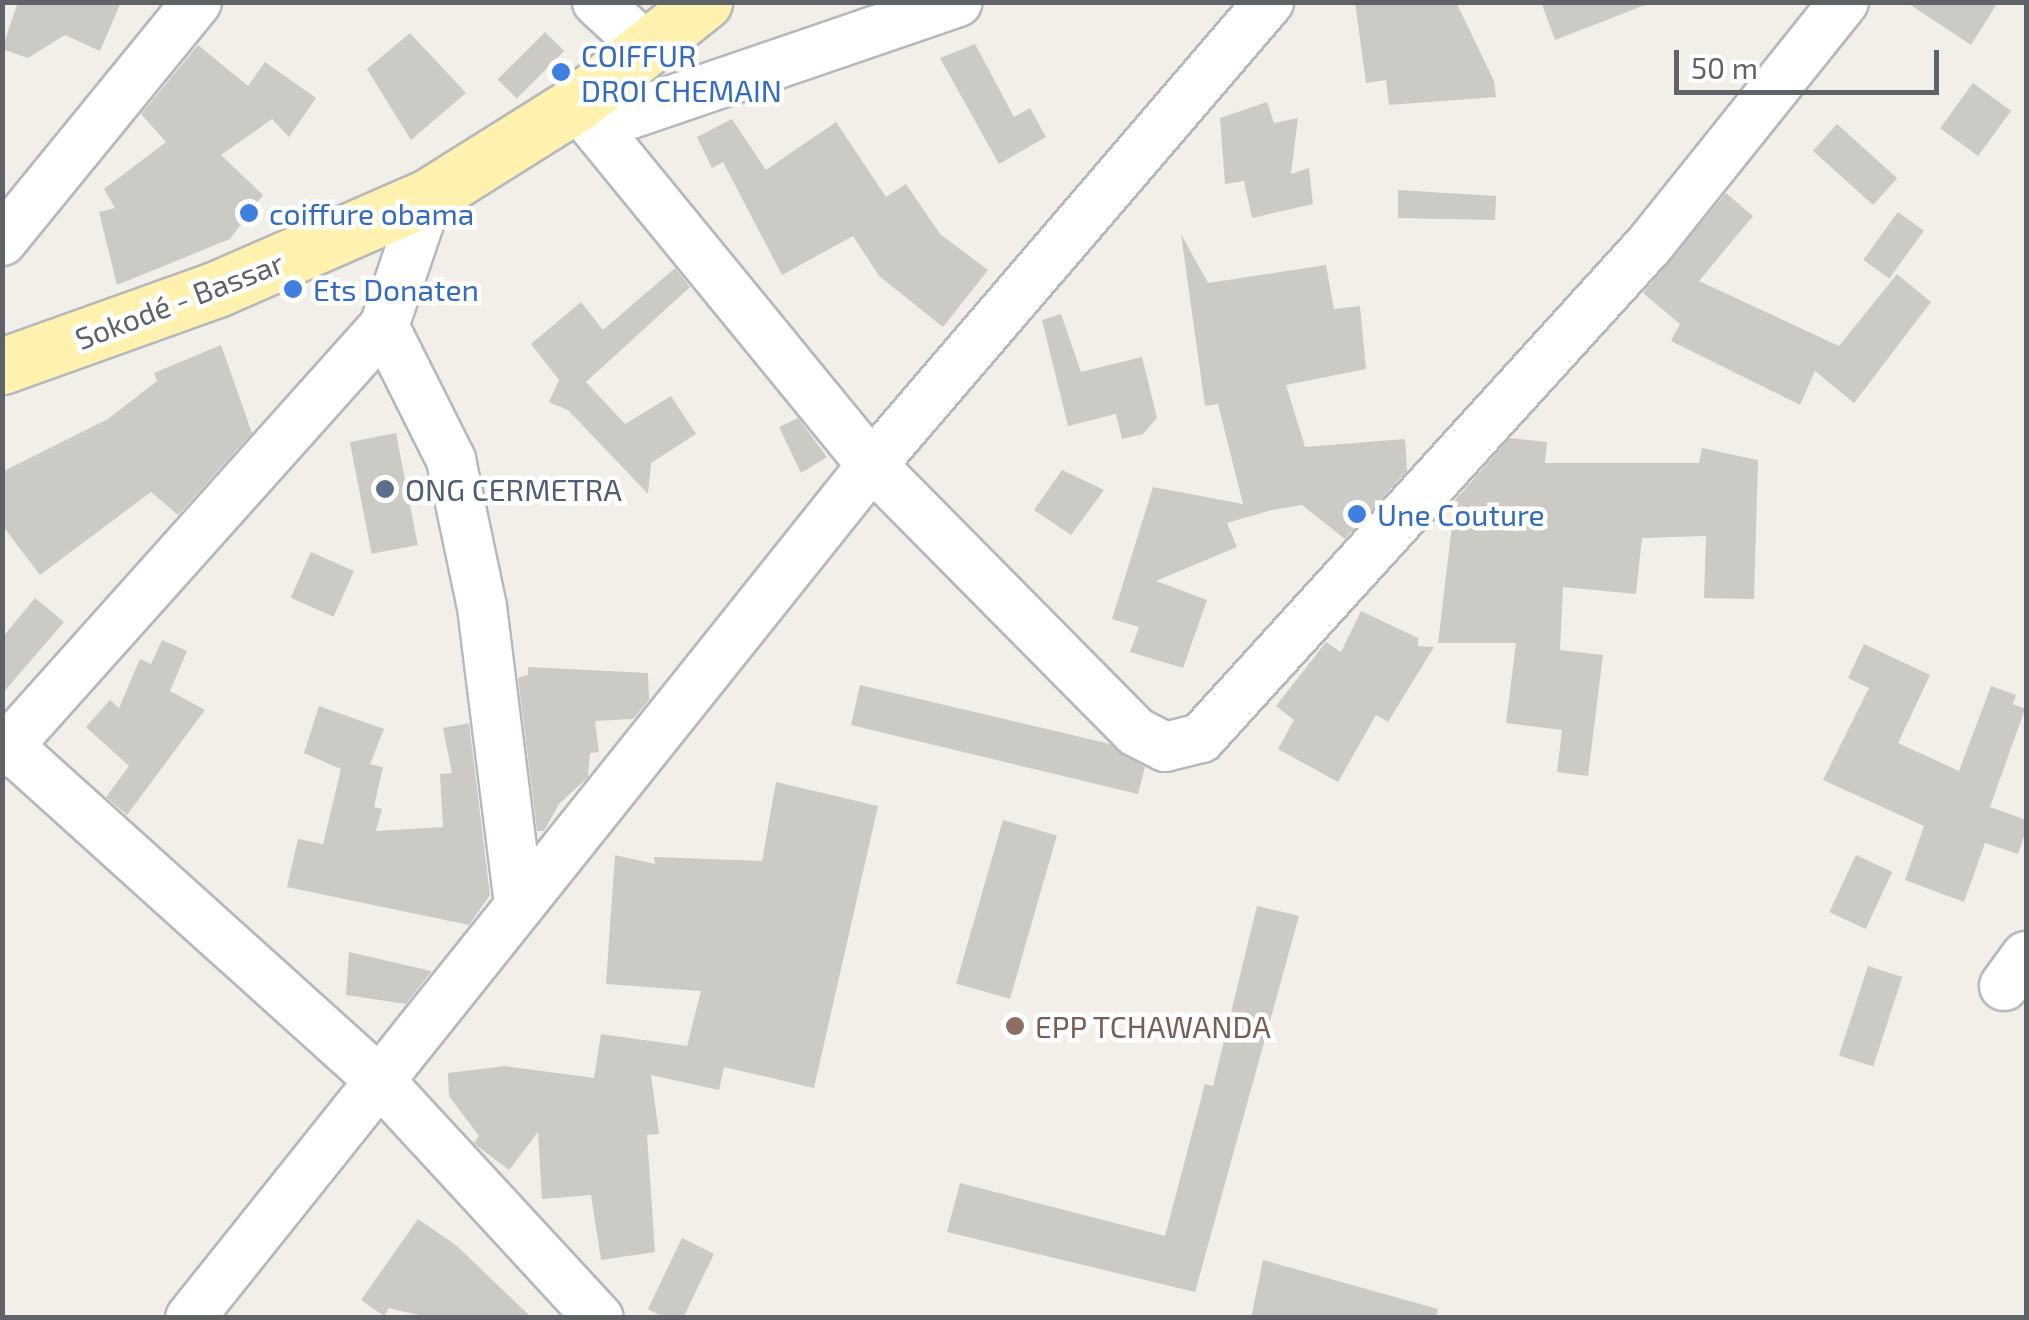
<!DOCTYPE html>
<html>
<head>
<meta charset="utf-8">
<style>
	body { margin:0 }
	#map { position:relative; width:2029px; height:1320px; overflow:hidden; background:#f1efe8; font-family:"Exo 2",sans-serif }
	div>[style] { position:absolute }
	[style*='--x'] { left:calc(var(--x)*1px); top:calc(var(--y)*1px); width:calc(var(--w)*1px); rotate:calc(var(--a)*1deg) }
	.building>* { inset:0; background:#cccac5; transform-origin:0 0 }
	.roads { filter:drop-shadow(2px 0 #b5b8bc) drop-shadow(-2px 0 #b5b8bc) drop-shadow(0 2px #b5b8bc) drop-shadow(0 -2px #b5b8bc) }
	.minor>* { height:48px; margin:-24px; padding:0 24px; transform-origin:24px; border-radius:24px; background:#fff }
	.major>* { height:55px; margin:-27.5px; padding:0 27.5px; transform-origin:27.5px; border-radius:27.5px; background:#fff2af }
	.dots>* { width:28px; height:28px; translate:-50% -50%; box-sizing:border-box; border:5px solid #fff; border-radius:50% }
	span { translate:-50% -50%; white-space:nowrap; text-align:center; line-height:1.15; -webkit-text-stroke:9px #fff; paint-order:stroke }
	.shop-label { font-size:30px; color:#366cbe }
	.left { translate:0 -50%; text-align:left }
	.street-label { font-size:30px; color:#5f6368 }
	.service-label { font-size:30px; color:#4e5e75 }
	.education-label { font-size:30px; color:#785e54 }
	.frame { position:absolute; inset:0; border:5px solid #5f6368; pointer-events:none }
	.scale { position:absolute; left:1674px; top:50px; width:265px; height:45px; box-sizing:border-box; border:5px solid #5f6368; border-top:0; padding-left:12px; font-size:30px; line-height:35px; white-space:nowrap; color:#5f6368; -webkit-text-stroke:8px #fff; paint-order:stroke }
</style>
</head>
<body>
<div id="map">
	<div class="building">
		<i style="clip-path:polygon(18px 2px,121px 2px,100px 51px,65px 35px,28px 58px,2px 49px)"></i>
		<i style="clip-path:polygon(1355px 2px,1456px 2px,1494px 81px,1496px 97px,1389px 105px,1386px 80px,1366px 83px)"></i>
		<i style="clip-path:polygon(1541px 2px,1645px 2px,1645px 5px,1555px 40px)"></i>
		<i style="clip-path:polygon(1906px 2px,1998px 2px,1971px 45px)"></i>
		<i style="left:545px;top:32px;width:27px;height:67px;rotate:45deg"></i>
		<i style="clip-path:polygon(410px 33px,466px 93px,411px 140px,367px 69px)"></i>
		<i style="clip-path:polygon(975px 44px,1014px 117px,1030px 108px,1046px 137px,999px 164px,940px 58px)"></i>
		<i style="clip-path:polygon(198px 45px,248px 86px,265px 62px,316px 98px,289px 137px,272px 119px,221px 155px,263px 195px,230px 239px,117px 285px,99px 212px,115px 208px,104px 189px,166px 142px,141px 114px)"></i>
		<i style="left:1973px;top:83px;width:47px;height:56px;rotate:36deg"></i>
		<i style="clip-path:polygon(1267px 102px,1274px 123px,1298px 118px,1291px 174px,1309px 168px,1313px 204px,1252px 218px,1244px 181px,1225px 184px,1220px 118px)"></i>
		<i style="clip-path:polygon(732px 119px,766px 170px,836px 122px,886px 197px,906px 184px,940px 234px,988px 270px,943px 327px,879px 276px,853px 236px,782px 275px,723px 162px,712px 168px,697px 137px)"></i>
		<i style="left:1837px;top:124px;width:81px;height:36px;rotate:42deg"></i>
		<i style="clip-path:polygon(1398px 190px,1496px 196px,1495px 220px,1398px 218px)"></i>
		<i style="clip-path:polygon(1726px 193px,1753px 216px,1699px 281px,1839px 346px,1897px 274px,1931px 302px,1854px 403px,1815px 371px,1800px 405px,1671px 341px,1680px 324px,1643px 293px)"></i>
		<i style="left:1898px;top:212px;width:32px;height:59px;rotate:36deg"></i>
		<i style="clip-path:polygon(1181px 234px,1208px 283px,1326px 265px,1334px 309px,1360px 306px,1366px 369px,1286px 385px,1305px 447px,1405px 439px,1407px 471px,1345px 539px,1302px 505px,1272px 510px,1227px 523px,1237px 547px,1156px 581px,1207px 600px,1183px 668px,1130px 652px,1139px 627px,1112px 619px,1153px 487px,1243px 504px,1218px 404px,1205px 406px)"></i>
		<i style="clip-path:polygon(675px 268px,690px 287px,586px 382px,625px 424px,671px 396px,696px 434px,651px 463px,648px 494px,568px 410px,549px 402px,559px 380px,531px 344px,581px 302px,603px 330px)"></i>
		<i style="clip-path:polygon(1061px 314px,1081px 372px,1142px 357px,1157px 418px,1143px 434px,1122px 439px,1116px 414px,1068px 426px,1042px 320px)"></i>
		<i style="clip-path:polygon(221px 345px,252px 433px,178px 515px,151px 492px,40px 575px,2px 525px,2px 472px,108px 419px,157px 381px,154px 373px)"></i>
		<i style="clip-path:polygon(798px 418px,827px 457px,801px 473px,779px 427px)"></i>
		<i style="left:396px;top:433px;width:114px;height:47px;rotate:79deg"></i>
		<i style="clip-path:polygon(1510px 438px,1547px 442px,1545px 463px,1699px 463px,1702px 448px,1758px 460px,1754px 599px,1704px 598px,1706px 536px,1642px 538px,1636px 594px,1563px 587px,1560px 650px,1603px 655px,1588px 776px,1557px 772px,1562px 730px,1506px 723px,1516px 643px,1438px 643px,1455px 500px)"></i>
		<i style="clip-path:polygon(1062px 470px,1104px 490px,1071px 535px,1034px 510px)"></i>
		<i style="left:311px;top:552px;width:47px;height:50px;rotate:24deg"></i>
		<i style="clip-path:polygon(35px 598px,64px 622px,2px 694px,2px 638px)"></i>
		<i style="clip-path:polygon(1361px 611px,1418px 638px,1418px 646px,1434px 647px,1388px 722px,1376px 715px,1338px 782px,1278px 749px,1294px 720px,1276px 706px,1326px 642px,1341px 652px)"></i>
		<i style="clip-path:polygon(162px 640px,187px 651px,170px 691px,205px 710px,127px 815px,106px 797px,129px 766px,86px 727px,110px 700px,119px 708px,140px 659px,151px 664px)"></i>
		<i style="clip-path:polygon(1864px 644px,1930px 675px,1898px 743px,1959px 771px,1991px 686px,2016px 695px,2013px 704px,2025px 709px,1990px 807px,2026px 820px,2026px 830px,2018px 854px,1985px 843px,1964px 902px,1905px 880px,1924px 826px,1823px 780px,1869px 688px,1848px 678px)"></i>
		<i style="clip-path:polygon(528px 667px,648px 673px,649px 700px,633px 719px,595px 721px,599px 752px,590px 753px,588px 777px,559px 804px,544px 831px,537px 831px,518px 678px,528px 675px)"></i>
		<i style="clip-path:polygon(860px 685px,1110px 744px,1145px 767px,1138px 794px,851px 725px)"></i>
		<i style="clip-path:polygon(319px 706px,384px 729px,370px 764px,383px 767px,374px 807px,382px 809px,376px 831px,443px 827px,440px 774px,452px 773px,443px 728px,469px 723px,490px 895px,469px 925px,287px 887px,298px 839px,323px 844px,341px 769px,304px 753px)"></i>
		<i style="clip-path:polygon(776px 782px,878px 806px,814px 1088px,724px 1067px,719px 1090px,651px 1075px,659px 1134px,647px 1135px,655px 1252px,601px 1260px,591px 1195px,542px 1199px,538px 1132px,509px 1170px,480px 1148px,474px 1143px,479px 1136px,449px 1096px,448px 1073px,505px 1066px,594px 1078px,601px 1034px,687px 1046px,701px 991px,606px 984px,615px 855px,655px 864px,654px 857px,762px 861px)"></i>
		<i style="left:1003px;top:820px;width:56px;height:170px;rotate:16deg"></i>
		<i style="left:1856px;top:855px;width:40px;height:63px;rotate:25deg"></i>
		<i style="clip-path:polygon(1257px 906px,1299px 916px,1195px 1292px,947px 1232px,960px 1183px,1165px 1236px,1205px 1084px,1213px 1086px)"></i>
		<i style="clip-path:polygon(349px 952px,431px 971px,431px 972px,406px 1004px,346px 995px)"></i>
		<i style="left:1868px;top:966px;width:36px;height:94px;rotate:18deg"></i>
		<i style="clip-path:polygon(418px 1219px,457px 1246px,532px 1318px,431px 1318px,389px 1308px,384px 1316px,361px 1300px)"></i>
		<i style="clip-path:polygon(682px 1238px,714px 1254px,683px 1318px,665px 1318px,648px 1309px)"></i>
		<i style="clip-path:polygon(1263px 1260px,1438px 1309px,1436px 1318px,1251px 1318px)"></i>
	</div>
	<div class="roads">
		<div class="minor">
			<i style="--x:597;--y:2;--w:71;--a:42.7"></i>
			<i style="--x:576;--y:104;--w:467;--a:50.7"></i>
			<i style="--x:872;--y:465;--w:375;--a:45.3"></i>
			<i style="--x:1136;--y:732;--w:33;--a:27"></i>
			<i style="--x:1165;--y:747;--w:37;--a:-14"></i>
			<i style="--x:1201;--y:738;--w:668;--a:-47.73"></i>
			<i style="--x:1650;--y:244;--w:310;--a:-51.3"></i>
			<i style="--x:599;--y:125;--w:379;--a:-18.9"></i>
			<i style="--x:2;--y:241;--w:308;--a:-50.8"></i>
			<i style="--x:384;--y:326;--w:150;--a:63.4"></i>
			<i style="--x:451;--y:460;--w:150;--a:78.1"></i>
			<i style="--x:482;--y:607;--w:301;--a:82.9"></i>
			<i style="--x:2;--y:740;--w:508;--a:42.05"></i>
			<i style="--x:379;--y:1080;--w:324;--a:47.3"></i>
			<i style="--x:2;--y:753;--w:573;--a:-48.18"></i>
			<i style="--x:384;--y:326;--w:136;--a:-71.2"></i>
			<i style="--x:2004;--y:986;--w:37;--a:-54"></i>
			<i style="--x:190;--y:1318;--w:1092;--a:-51.36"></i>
			<i style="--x:872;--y:465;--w:610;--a:-49.39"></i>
		</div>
		<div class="major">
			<i style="--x:2;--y:366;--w:228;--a:-19.7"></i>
			<i style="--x:217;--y:289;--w:230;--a:-23.6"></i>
			<i style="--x:428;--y:197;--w:175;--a:-32.1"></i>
			<i style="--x:576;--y:104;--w:164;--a:-38.6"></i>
		</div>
	</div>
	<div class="dots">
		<i style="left:561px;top:72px;background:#3f7fe0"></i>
		<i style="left:249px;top:213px;background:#3f7fe0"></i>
		<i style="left:293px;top:289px;background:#3f7fe0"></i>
		<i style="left:385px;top:489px;background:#5c6f8a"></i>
		<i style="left:1357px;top:514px;background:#3f7fe0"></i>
		<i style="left:1015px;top:1026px;background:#8d6e63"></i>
	</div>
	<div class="shop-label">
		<span class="left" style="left:581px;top:72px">COIFFUR<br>DROI CHEMAIN</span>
		<span class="left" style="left:269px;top:213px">coiffure obama</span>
		<span class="left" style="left:313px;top:289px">Ets Donaten</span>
		<span class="left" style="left:1377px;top:514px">Une Couture</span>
	</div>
	<div class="street-label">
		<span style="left:179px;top:300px;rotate:-21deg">Sokodé - Bassar</span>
	</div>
	<div class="service-label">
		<span class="left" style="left:405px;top:489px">ONG CERMETRA</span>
	</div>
	<div class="education-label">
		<span class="left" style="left:1035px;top:1026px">EPP TCHAWANDA</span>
	</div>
	<div class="frame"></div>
	<div class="scale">50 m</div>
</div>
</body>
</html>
